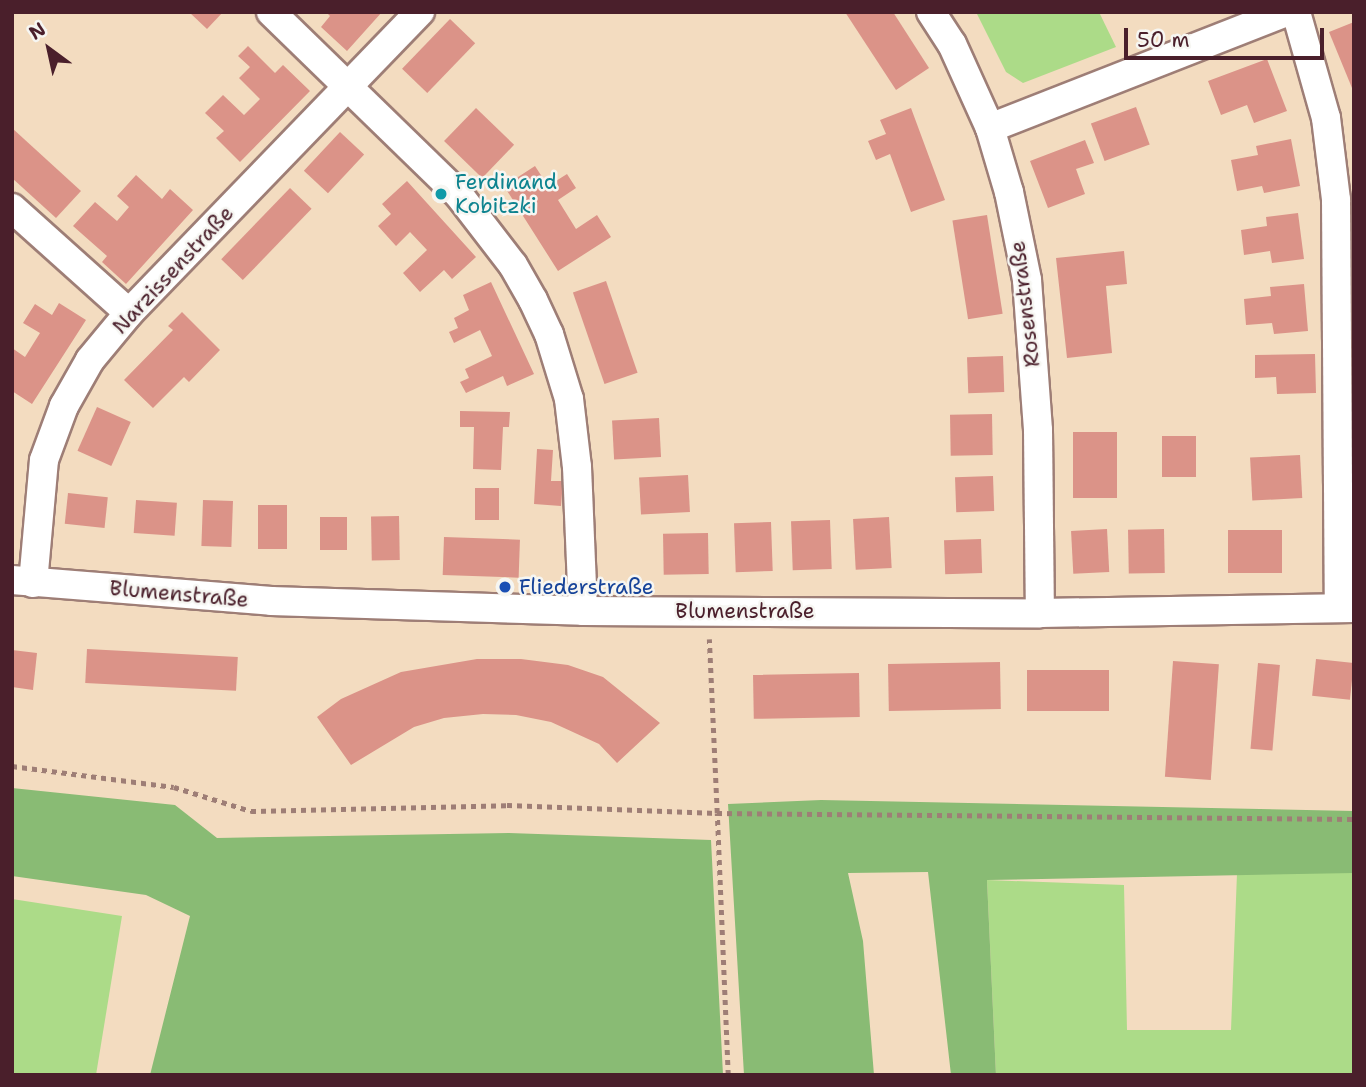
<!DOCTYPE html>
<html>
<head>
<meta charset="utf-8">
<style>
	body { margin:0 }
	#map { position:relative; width:1366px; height:1087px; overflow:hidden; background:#f3dcc0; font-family:"Shantell Sans",sans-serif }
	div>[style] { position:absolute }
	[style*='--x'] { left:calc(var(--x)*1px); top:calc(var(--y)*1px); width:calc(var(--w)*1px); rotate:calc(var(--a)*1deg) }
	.green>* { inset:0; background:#acdb88 }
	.forest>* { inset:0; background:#89bb74 }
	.building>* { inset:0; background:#db9388; transform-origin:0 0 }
	.path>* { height:4.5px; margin-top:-2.25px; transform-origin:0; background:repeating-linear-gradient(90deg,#9e7e76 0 5px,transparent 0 10px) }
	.roads { filter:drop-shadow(2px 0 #9e7e76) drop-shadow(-2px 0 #9e7e76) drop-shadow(0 2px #9e7e76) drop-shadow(0 -2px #9e7e76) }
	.street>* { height:28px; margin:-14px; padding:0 14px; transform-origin:14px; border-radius:14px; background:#fff }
	.dots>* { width:19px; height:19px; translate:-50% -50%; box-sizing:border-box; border:4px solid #f6f6f2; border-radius:50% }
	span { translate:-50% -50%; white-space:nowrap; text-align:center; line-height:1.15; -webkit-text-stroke:5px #f6f6f2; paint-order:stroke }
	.culture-label { font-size:21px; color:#0d838f }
	.left { translate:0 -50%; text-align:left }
	.street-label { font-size:21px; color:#4a1f2b }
	.transit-label { font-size:21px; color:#164399 }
	.frame { position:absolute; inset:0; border:14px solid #4a1f2b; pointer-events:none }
	.north { position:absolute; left:14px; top:14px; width:70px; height:70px; -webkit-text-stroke:5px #f6f6f2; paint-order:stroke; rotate:327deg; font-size:19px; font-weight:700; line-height:28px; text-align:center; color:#4a1f2b }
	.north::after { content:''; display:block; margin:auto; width:24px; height:32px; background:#4a1f2b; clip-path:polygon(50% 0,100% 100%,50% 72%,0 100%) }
	.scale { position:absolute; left:1124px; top:28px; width:200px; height:32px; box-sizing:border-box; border:4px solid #4a1f2b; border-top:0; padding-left:9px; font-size:21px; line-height:24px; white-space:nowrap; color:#4a1f2b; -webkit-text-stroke:5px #f6f6f2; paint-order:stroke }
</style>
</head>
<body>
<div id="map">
	<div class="green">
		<i style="clip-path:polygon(976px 12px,1099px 12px,1116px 47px,1023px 83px,1006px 72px)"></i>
		<i style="clip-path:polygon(1354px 872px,1354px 1075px,996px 1075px,987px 880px,1124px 885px,1127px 1030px,1231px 1030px,1237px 873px)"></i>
		<i style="clip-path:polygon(12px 899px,122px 916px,96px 1075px,12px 1075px)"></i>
	</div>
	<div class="forest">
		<i style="clip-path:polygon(12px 788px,175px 805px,217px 838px,509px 833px,711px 840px,723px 1075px,150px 1075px,190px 916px,146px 895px,12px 876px)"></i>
		<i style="clip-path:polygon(821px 800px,1354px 811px,1354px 873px,987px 880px,996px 1075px,951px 1075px,928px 872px,848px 873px,863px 941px,874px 1075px,744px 1075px,728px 804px)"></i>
	</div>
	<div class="building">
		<i style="clip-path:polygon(189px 12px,223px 12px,207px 29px)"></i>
		<i style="clip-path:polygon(326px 12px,382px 12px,347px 51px,321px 27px,330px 16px)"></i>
		<i style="clip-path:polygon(845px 12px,893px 12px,929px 68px,896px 90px)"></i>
		<i style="left:450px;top:19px;width:35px;height:69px;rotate:44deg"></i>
		<i style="clip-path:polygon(1354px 22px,1354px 87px,1352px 88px,1329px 32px)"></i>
		<i style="clip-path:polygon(248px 46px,275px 73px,283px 65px,310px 91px,240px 162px,216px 138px,224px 131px,205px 113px,223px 95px,244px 115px,260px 99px,239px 78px,250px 67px,238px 56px)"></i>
		<i style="clip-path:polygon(1267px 59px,1287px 111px,1254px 123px,1247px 105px,1221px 115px,1208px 81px)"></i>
		<i style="left:1136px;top:107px;width:40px;height:48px;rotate:70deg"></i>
		<i style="left:476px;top:108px;width:53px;height:46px;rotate:44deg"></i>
		<i style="clip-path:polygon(911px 108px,945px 200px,911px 212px,890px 154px,876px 160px,868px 141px,886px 134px,880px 120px)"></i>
		<i style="clip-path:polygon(12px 128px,81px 191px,56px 218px,12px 178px)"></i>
		<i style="left:340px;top:132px;width:33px;height:53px;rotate:43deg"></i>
		<i style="clip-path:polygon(1291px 139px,1300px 186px,1264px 193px,1262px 186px,1237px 191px,1231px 160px,1258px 155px,1256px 146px)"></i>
		<i style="clip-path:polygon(1085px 140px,1094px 163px,1076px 169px,1085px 194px,1048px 208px,1030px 161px)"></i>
		<i style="clip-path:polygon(535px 166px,548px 186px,567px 174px,576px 188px,558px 200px,576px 229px,597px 215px,611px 237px,558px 271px,504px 186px)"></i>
		<i style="clip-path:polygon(136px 175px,162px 199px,170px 189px,193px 210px,126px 284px,102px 262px,107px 256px,73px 226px,95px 202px,117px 221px,129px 207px,117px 196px)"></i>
		<i style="clip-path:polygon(407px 181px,476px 257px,452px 279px,444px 270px,420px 292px,403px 273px,427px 250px,410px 232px,396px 246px,378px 226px,391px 214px,382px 204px)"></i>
		<i style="left:290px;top:188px;width:30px;height:99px;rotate:44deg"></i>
		<i style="clip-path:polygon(1298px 213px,1304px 259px,1272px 263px,1270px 251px,1244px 255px,1241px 230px,1267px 226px,1266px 217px)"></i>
		<i style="left:987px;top:215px;width:100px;height:35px;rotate:81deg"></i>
		<i style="clip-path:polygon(1124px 251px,1127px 284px,1106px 286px,1112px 353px,1067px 358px,1056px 258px)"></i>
		<i style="left:606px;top:281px;width:97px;height:35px;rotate:71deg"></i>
		<i style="clip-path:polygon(491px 282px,534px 374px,507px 386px,503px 376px,466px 393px,460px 382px,469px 378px,465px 369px,492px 356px,480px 330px,454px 343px,449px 332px,458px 328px,454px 318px,469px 310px,463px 295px)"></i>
		<i style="clip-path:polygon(1304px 284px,1308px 331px,1274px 334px,1272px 323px,1246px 325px,1244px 299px,1271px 296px,1270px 287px)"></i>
		<i style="clip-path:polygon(59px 303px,86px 320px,32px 404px,12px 391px,12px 348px,25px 357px,40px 333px,23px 323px,35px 304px,52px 315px)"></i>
		<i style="clip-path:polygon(182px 312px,220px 350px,189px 382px,184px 377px,153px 408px,124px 380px,173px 330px,168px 326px)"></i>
		<i style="clip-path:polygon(1315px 354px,1316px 393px,1277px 394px,1276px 377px,1255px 378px,1255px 355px)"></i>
		<i style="left:1003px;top:356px;width:36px;height:36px;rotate:88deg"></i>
		<i style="left:97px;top:407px;width:37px;height:48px;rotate:24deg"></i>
		<i style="clip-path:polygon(460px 411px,510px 412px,509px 427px,503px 427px,501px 470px,473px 469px,474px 427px,460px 427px)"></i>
		<i style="left:992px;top:414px;width:41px;height:42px;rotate:89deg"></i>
		<i style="left:659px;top:418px;width:39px;height:47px;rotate:87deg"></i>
		<i style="left:1073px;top:432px;width:44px;height:66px"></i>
		<i style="left:1162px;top:436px;width:34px;height:41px"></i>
		<i style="clip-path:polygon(537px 449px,553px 450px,551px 481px,563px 481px,561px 506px,534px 504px)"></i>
		<i style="left:1300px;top:455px;width:43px;height:50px;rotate:87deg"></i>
		<i style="left:688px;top:475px;width:37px;height:49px;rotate:87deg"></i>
		<i style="left:993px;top:476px;width:35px;height:38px;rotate:88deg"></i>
		<i style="left:475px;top:488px;width:24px;height:32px"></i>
		<i style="left:68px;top:493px;width:40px;height:31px;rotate:6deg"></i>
		<i style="left:136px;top:500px;width:41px;height:33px;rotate:4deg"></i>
		<i style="left:203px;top:500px;width:30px;height:46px;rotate:2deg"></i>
		<i style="left:258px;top:505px;width:29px;height:44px"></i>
		<i style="left:399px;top:516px;width:44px;height:28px;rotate:89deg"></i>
		<i style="left:320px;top:517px;width:27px;height:33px"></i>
		<i style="left:889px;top:517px;width:51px;height:36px;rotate:87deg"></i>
		<i style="left:830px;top:520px;width:49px;height:39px;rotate:88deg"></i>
		<i style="left:771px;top:522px;width:49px;height:37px;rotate:88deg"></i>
		<i style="left:1107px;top:529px;width:43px;height:36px;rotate:87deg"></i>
		<i style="left:1164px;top:529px;width:44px;height:36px;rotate:89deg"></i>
		<i style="left:1282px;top:530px;width:43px;height:54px;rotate:90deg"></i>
		<i style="left:708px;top:533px;width:41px;height:45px;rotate:89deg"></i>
		<i style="left:444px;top:537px;width:76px;height:38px;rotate:2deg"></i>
		<i style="left:981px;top:539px;width:34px;height:37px;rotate:88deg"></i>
		<i style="left:87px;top:649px;width:151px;height:34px;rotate:3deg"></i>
		<i style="clip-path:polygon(12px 650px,37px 653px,33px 690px,12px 687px)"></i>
		<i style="clip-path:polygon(477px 659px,521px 659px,568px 665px,603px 677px,660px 723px,617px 763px,599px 744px,551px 722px,516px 715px,483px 714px,444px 718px,414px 727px,351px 765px,317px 717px,341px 699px,401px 672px)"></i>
		<i style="left:1316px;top:659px;width:38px;height:37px;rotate:6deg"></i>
		<i style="left:1173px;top:661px;width:46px;height:116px;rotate:4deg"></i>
		<i style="left:1000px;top:662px;width:47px;height:112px;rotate:89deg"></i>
		<i style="left:1258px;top:663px;width:22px;height:86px;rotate:5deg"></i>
		<i style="left:1027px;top:670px;width:82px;height:41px"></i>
		<i style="left:859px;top:673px;width:44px;height:106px;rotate:89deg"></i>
	</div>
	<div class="path">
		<i style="--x:12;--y:766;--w:163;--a:7.4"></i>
		<i style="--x:174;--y:787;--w:81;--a:17.3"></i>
		<i style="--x:251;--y:811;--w:256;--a:-1.3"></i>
		<i style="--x:507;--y:805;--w:210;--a:2.2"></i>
		<i style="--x:717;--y:813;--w:174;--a:-92.6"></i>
		<i style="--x:728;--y:1075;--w:262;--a:-92.4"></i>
		<i style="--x:717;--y:813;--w:637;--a:0.54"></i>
	</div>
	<div class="roads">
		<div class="street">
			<i style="--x:271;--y:12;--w:262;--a:44.2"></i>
			<i style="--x:459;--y:195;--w:88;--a:52.4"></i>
			<i style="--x:513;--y:265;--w:40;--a:60.3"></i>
			<i style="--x:533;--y:300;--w:38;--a:65"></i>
			<i style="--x:549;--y:334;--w:68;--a:72.9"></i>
			<i style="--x:569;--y:399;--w:68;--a:83.3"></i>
			<i style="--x:577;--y:467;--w:144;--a:87.6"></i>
			<i style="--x:931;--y:12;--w:38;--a:57"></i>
			<i style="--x:952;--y:44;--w:92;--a:65.7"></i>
			<i style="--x:990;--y:128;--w:67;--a:73.5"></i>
			<i style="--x:1009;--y:192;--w:90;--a:78.4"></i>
			<i style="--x:1027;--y:280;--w:150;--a:85.8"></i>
			<i style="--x:1038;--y:430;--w:183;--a:89.4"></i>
			<i style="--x:1296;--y:12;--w:110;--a:74.2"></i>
			<i style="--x:1326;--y:118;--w:83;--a:83"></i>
			<i style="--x:1336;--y:200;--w:408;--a:89.6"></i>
			<i style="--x:990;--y:128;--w:318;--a:-21.4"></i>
			<i style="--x:12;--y:208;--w:157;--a:41.9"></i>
			<i style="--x:12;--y:580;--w:260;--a:4.6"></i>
			<i style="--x:271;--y:601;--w:312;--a:1.8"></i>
			<i style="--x:583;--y:611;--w:457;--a:0.3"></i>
			<i style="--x:1040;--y:613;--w:314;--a:-0.9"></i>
			<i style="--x:33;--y:583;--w:123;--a:-84.9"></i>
			<i style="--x:44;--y:460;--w:58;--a:-69.7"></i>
			<i style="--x:64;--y:406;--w:53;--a:-60.5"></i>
			<i style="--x:90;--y:360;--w:61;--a:-50.3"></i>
			<i style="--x:129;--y:313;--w:419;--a:-46"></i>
		</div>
	</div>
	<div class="dots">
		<i style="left:441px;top:194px;background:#0f9aa8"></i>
		<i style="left:505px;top:587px;background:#1a4fb4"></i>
	</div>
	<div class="culture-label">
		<span class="left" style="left:455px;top:194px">Ferdinand<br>Kobitzki</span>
	</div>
	<div class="street-label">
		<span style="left:173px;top:270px;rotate:-47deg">Narzissenstraße</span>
		<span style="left:1025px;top:304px;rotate:-97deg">Rosenstraße</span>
		<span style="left:179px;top:594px;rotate:5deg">Blumenstraße</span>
		<span style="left:745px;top:611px">Blumenstraße</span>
	</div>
	<div class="transit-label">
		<span class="left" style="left:519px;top:587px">Fliederstraße</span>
	</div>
	<div class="frame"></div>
	<div class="north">N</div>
	<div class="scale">50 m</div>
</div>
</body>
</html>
